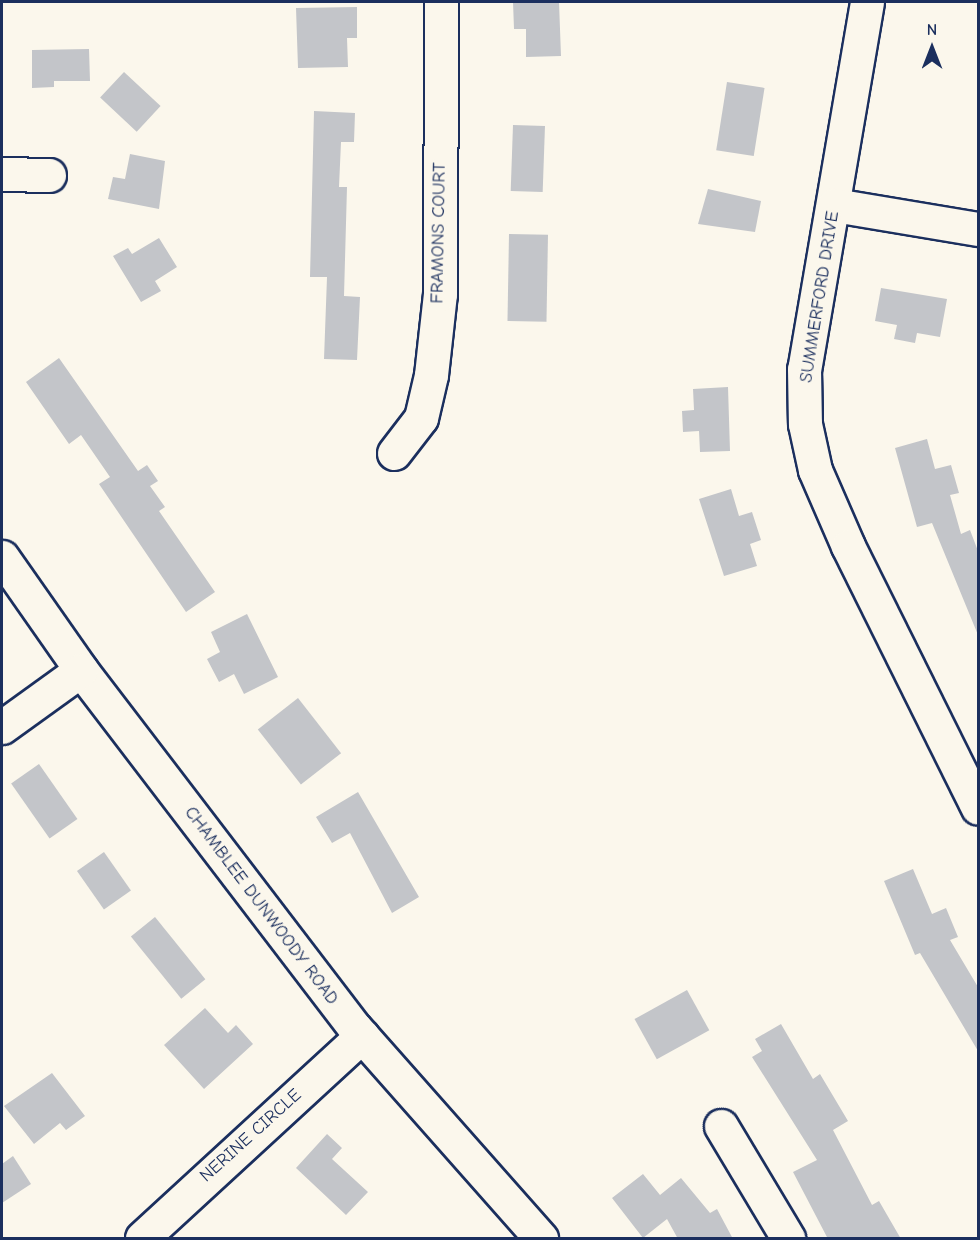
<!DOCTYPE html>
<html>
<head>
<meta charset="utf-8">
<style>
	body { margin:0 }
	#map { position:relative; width:980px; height:1240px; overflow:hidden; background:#fbf7ec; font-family:"Comic Neue",sans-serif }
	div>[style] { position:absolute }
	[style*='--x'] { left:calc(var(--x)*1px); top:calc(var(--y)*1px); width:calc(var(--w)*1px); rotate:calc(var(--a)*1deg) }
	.building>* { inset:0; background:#c3c5c9; transform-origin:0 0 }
	.roads { filter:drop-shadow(2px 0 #1b2f5e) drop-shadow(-2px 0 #1b2f5e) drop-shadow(0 2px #1b2f5e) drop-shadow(0 -2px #1b2f5e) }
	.minor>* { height:33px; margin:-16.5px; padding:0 16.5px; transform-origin:16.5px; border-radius:16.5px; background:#fbf7ec }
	span { translate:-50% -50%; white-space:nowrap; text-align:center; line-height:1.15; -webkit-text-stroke:5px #fbf7ec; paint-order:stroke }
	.street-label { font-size:18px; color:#1b2f5e }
	.frame { position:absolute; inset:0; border:3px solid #1b2f5e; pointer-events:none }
	.north { position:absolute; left:902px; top:18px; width:60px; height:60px; -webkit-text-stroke:4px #fbf7ec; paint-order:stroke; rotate:0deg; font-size:16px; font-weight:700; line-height:24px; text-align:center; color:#1b2f5e }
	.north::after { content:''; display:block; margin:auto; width:21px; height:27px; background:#1b2f5e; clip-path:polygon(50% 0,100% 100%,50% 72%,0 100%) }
</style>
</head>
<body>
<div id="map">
	<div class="building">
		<i style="clip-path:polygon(513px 2px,559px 2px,561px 56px,526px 57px,526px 29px,514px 29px)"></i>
		<i style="clip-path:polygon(357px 7px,357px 38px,347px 38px,348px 67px,298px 68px,296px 8px)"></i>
		<i style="clip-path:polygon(89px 49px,90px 81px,54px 81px,54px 87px,32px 88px,32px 50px)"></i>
		<i style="left:124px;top:72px;width:50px;height:35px;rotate:43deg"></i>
		<i style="left:727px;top:82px;width:38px;height:69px;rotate:9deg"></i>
		<i style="clip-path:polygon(314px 111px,355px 113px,354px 142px,341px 142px,339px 187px,347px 187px,344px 296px,360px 297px,357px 360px,324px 359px,327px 277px,310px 277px)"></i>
		<i style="left:513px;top:125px;width:32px;height:66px;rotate:2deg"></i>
		<i style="clip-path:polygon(130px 154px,165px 161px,159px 209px,108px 199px,113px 177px,125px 179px)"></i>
		<i style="clip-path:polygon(708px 189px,761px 201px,755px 232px,698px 224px)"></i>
		<i style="left:509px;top:234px;width:39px;height:87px;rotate:1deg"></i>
		<i style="clip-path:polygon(159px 238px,177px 267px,155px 281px,161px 291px,141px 302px,113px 256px,128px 248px,132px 254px)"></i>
		<i style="clip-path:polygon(881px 288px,947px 299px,940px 337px,917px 333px,915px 343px,894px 339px,897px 325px,875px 321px)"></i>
		<i style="clip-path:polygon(59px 358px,138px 471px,147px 465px,158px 481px,150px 486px,165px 507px,159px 511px,215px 592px,186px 612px,99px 484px,110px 477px,81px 435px,69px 444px,26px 382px)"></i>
		<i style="clip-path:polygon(728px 387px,730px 451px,700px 452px,699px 431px,683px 432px,682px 411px,694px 410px,693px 389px)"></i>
		<i style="clip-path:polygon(927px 439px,935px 469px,951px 465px,959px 493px,950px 495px,961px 534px,970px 530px,978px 551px,978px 635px,932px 523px,917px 527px,895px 448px)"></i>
		<i style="clip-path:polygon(731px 489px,739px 516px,752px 512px,761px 540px,750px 544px,757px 566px,724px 576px,699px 499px)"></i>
		<i style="clip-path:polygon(247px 614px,278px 677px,244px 694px,234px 674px,219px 682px,207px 659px,220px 652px,211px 632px)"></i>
		<i style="left:298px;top:698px;width:70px;height:51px;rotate:52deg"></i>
		<i style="left:39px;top:764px;width:67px;height:34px;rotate:55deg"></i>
		<i style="clip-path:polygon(358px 792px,419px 897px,392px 913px,350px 833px,332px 843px,316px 817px)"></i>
		<i style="left:104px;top:852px;width:47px;height:33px;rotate:55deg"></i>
		<i style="clip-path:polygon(913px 869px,932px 914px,946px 908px,958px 937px,950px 940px,978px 987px,978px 1051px,920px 953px,915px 955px,884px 881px)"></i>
		<i style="left:155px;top:917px;width:80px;height:31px;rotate:51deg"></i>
		<i style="left:687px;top:990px;width:46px;height:60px;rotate:61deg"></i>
		<i style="clip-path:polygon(205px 1008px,228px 1033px,236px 1025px,253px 1044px,204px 1089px,164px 1045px)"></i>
		<i style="clip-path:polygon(781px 1024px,813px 1079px,820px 1074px,848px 1121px,833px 1130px,872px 1205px,879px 1201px,901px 1239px,828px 1239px,793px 1172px,817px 1160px,752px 1057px,762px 1051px,755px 1039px)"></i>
		<i style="clip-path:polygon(52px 1073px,85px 1116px,66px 1130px,60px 1123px,34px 1144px,4px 1106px)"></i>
		<i style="clip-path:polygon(327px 1134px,342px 1148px,332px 1159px,368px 1192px,346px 1215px,296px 1168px)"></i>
		<i style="clip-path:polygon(13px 1156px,31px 1184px,2px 1203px,2px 1164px)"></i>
		<i style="clip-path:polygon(643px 1174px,660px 1195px,681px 1178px,710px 1213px,717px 1209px,733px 1239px,678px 1239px,667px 1219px,643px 1238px,612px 1198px)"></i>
	</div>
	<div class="roads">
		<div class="minor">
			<i style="--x:867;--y:2;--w:372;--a:99.7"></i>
			<i style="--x:804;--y:369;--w:55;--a:89"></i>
			<i style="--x:805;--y:424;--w:47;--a:77.7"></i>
			<i style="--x:815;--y:470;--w:83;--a:66.5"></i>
			<i style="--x:848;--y:546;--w:292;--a:63.6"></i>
			<i style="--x:2;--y:174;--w:47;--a:1.2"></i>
			<i style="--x:834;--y:205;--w:146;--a:9.5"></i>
			<i style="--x:394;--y:453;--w:44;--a:-52.4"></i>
			<i style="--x:421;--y:418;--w:44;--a:-76.9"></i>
			<i style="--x:431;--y:375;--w:81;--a:-83.7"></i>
			<i style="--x:440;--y:294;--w:292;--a:-89.8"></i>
			<i style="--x:2;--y:557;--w:138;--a:55"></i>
			<i style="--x:81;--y:670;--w:451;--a:52.6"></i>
			<i style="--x:355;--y:1028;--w:281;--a:48.5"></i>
			<i style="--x:2;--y:727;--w:97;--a:-35.8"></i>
			<i style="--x:721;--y:1126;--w:131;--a:59.1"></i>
			<i style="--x:142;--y:1238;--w:299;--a:-42.6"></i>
		</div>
	</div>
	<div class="street-label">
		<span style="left:439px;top:233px;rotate:-89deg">FRAMONS COURT</span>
		<span style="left:820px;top:297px;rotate:-81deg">SUMMERFORD DRIVE</span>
		<span style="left:261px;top:906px;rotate:53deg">CHAMBLEE DUNWOODY ROAD</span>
		<span style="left:251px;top:1136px;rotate:-42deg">NERINE CIRCLE</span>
	</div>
	<div class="frame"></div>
	<div class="north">N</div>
</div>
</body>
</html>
